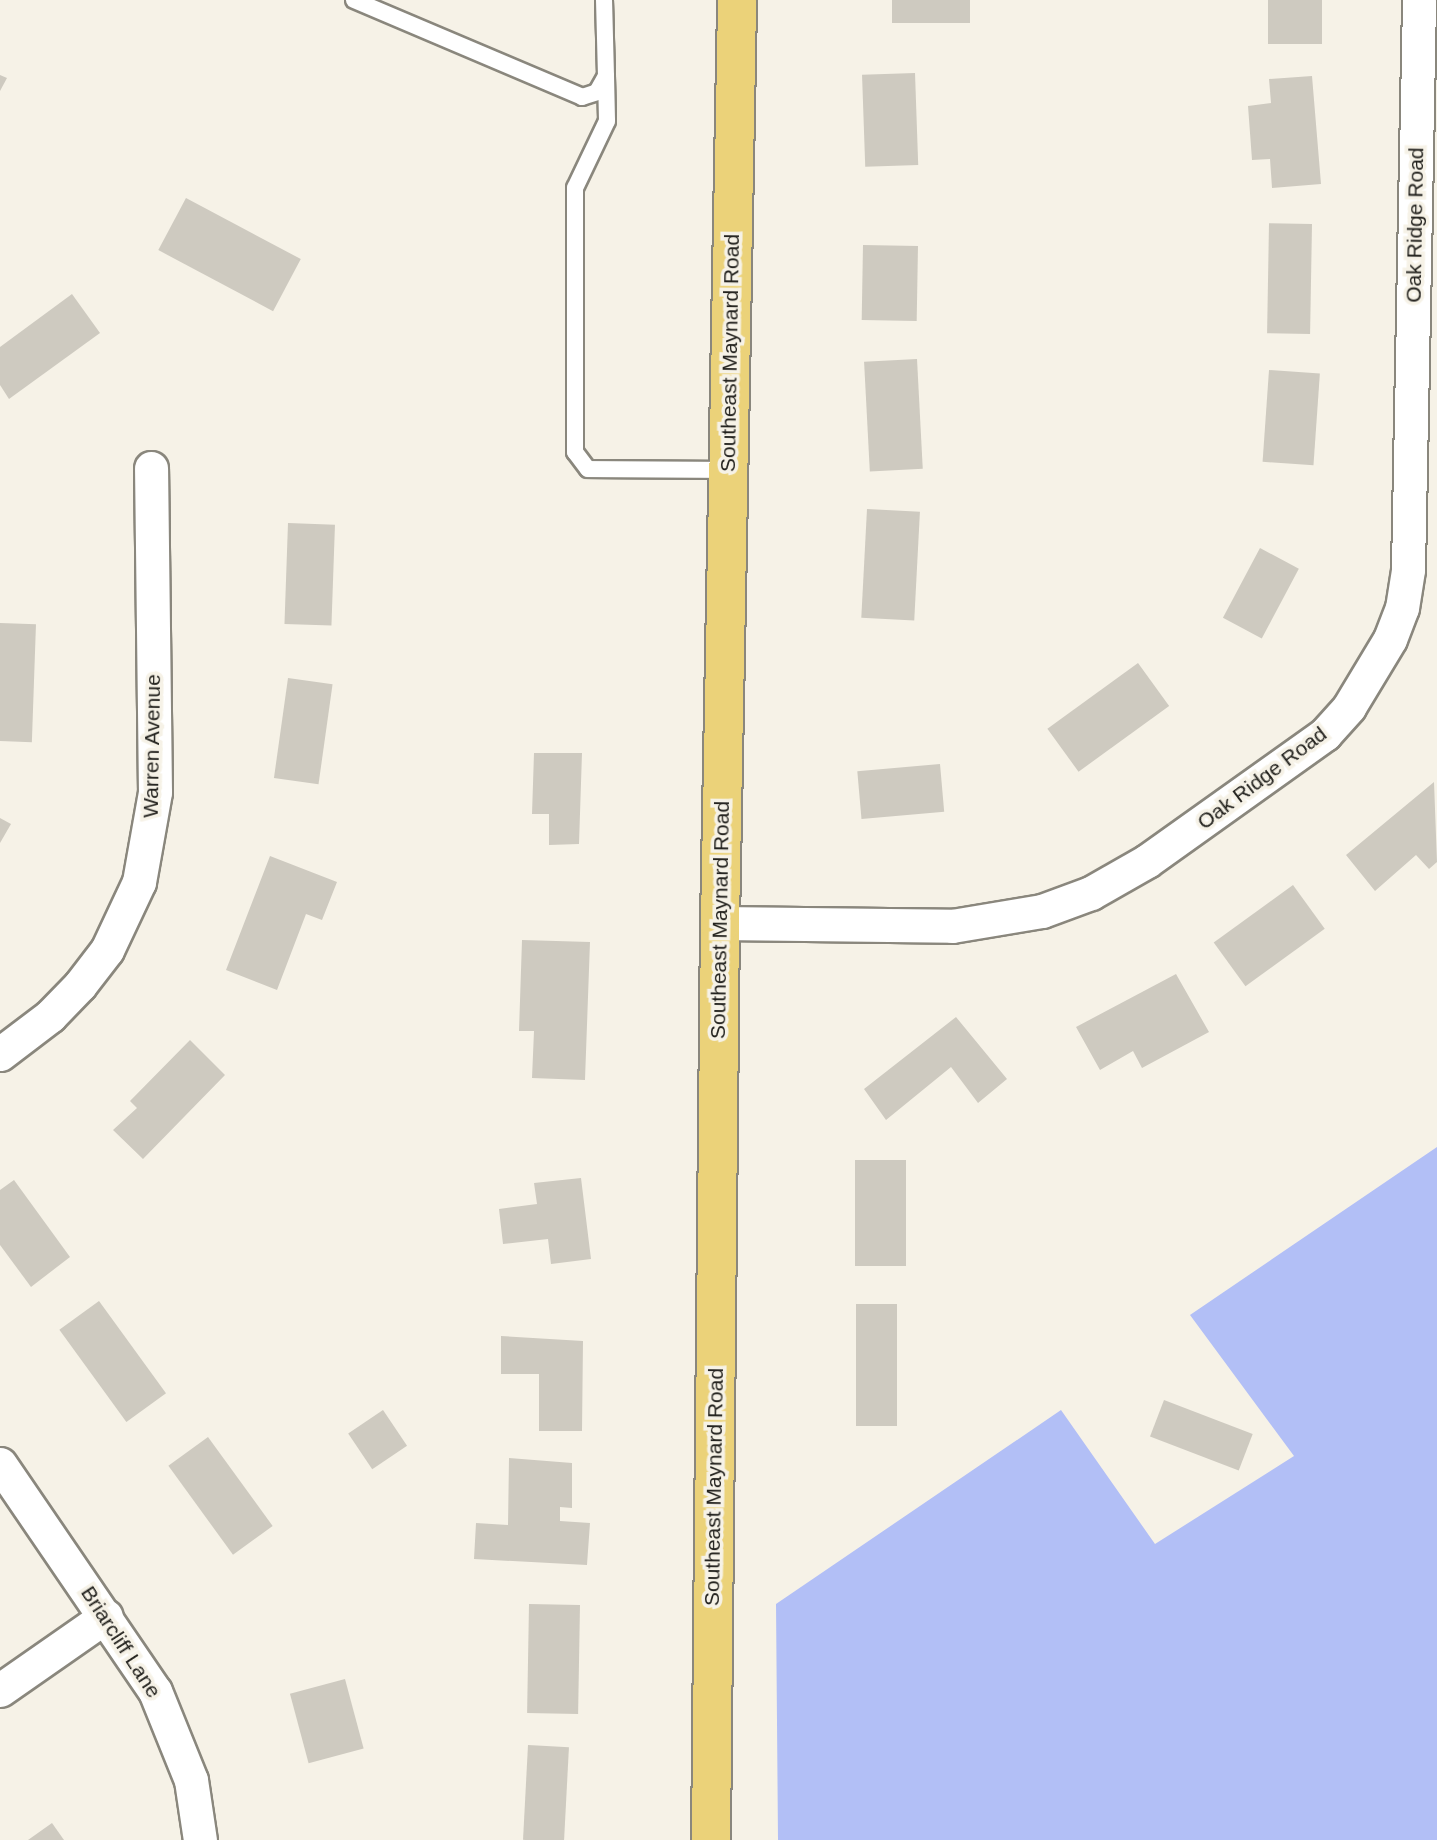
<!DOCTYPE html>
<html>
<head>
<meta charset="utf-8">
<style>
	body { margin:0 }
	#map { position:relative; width:1437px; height:1840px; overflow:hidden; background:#f6f2e7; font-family:Helvetica,sans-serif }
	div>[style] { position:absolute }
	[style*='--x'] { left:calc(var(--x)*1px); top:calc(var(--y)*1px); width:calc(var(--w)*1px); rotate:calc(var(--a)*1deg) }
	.green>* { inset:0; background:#b2bff6 }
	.building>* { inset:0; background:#cecac0; transform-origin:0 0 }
	.roads { filter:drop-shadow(2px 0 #8a877d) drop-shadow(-2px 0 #8a877d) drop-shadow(0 2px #8a877d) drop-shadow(0 -2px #8a877d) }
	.service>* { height:16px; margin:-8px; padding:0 8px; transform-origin:8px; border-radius:8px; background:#fff }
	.minor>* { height:33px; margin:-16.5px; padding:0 16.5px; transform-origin:16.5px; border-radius:16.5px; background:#fff }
	.primary>* { height:38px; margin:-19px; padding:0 19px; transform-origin:19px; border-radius:19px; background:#ebd279 }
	span { translate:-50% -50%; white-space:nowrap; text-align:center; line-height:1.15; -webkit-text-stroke:7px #f6f2e7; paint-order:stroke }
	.street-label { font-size:21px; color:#22211d }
</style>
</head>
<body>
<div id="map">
	<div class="green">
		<i style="clip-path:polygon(1437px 1147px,1437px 1840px,778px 1840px,776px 1604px,1061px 1410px,1155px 1544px,1294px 1456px,1190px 1315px)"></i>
	</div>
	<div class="building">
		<i style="left:892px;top:0;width:78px;height:23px"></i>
		<i style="left:1268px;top:0;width:54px;height:44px"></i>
		<i style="left:915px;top:73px;width:92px;height:53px;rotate:88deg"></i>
		<i style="clip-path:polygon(0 75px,7px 78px,0 91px)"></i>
		<i style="clip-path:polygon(1312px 76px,1321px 184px,1272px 188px,1270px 159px,1252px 160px,1248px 106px,1271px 103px,1269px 79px)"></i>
		<i style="left:186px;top:198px;width:130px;height:59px;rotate:28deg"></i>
		<i style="left:1312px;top:224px;width:110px;height:43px;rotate:91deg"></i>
		<i style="left:863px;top:245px;width:55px;height:75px;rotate:1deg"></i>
		<i style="clip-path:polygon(72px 294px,100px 333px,9px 399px,0 385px,0 347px)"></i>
		<i style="left:917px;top:359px;width:110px;height:53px;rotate:87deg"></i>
		<i style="left:1269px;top:370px;width:51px;height:92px;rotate:4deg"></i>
		<i style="left:867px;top:509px;width:53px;height:109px;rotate:3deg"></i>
		<i style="left:288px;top:523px;width:47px;height:101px;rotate:2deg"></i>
		<i style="left:1260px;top:548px;width:44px;height:79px;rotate:28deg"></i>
		<i style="left:0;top:623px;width:36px;height:118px;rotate:2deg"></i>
		<i style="left:1138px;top:663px;width:53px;height:112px;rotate:54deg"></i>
		<i style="left:288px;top:678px;width:45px;height:101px;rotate:8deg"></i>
		<i style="clip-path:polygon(534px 753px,582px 753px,579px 844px,549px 845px,549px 814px,532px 814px)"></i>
		<i style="left:940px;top:764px;width:48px;height:83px;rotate:85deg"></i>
		<i style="clip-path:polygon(1434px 782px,1437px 862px,1429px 869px,1416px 855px,1375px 891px,1346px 855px)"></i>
		<i style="clip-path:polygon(0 818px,11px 824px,0 843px)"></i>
		<i style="clip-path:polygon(270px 856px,337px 882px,322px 920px,306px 914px,277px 990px,226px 970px)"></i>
		<i style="left:1293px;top:885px;width:54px;height:98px;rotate:54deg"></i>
		<i style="clip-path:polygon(522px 940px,590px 942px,585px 1080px,532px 1078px,534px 1031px,519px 1031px)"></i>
		<i style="clip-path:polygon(1176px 974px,1209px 1032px,1142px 1068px,1133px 1051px,1100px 1070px,1076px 1027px)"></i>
		<i style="clip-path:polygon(956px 1017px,1007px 1079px,978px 1103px,951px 1067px,886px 1120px,864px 1089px)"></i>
		<i style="clip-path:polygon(190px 1040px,225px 1075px,143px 1159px,113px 1130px,137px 1108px,130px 1101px)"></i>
		<i style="left:855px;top:1160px;width:51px;height:106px"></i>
		<i style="clip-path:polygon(581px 1178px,591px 1259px,551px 1264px,548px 1239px,503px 1244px,499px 1209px,537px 1204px,534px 1183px)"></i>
		<i style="clip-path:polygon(14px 1180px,70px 1257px,31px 1287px,0 1245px,0 1190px)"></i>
		<i style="left:99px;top:1301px;width:114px;height:49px;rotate:54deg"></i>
		<i style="left:856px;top:1304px;width:41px;height:122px"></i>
		<i style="clip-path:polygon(501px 1336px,583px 1341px,582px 1431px,539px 1431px,539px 1374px,501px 1374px)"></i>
		<i style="left:1164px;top:1400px;width:95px;height:39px;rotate:21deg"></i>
		<i style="left:383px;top:1410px;width:43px;height:42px;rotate:56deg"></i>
		<i style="left:208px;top:1437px;width:110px;height:49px;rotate:54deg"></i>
		<i style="clip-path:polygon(509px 1458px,572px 1463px,572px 1508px,560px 1507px,560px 1521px,590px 1523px,587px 1565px,474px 1559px,476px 1523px,508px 1525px)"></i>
		<i style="left:580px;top:1605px;width:109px;height:51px;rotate:91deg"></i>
		<i style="left:345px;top:1679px;width:72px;height:57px;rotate:75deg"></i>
		<i style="left:528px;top:1745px;width:41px;height:95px;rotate:3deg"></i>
		<i style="clip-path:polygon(52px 1823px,64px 1840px,28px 1840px)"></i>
	</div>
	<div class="roads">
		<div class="service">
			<i style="--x:354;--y:0;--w:248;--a:23"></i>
			<i style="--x:582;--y:97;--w:16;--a:-18"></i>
			<i style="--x:597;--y:92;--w:18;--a:-61"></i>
			<i style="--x:606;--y:76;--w:76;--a:-91.5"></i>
			<i style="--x:606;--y:76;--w:45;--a:88.7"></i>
			<i style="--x:607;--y:121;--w:74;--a:115.5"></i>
			<i style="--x:575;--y:188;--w:264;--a:90"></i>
			<i style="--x:575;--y:452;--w:21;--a:53"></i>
			<i style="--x:588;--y:469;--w:140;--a:0.4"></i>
		</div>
		<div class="minor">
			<i style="--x:720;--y:923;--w:232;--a:0.7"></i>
			<i style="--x:952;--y:926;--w:91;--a:-9.5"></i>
			<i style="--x:1042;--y:911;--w:52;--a:-20.2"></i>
			<i style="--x:1091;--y:893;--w:64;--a:-29.7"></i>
			<i style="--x:1147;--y:861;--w:219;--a:-35.5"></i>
			<i style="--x:1325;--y:734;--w:36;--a:-48"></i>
			<i style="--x:1349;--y:707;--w:79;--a:-58.9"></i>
			<i style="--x:1390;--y:639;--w:33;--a:-69"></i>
			<i style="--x:1402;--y:608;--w:39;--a:-81"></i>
			<i style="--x:1408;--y:569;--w:569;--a:-88.89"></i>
			<i style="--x:0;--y:1054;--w:63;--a:-37.2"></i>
			<i style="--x:50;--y:1016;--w:43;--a:-45.9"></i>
			<i style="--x:80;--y:985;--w:44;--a:-52.4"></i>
			<i style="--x:107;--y:950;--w:75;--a:-64.8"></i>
			<i style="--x:139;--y:882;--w:91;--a:-79.9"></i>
			<i style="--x:155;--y:792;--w:324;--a:-90.7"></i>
			<i style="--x:0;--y:1464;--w:275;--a:55.7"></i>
			<i style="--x:155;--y:1691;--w:96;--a:68"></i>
			<i style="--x:191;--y:1780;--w:61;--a:81.5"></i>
			<i style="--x:0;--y:1690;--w:129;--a:-34.9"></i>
		</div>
		<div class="primary">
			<i style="--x:711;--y:1840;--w:917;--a:-89.44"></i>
			<i style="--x:720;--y:923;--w:923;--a:-88.94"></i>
		</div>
	</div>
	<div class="street-label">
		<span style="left:1415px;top:225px;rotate:-89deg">Oak Ridge Road</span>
		<span style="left:730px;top:353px;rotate:-89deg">Southeast Maynard Road</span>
		<span style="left:152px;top:746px;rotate:-89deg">Warren Avenue</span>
		<span style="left:1262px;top:778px;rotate:-37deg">Oak Ridge Road</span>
		<span style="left:720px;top:920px;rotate:-89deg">Southeast Maynard Road</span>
		<span style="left:714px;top:1487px;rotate:-89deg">Southeast Maynard Road</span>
		<span style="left:121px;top:1642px;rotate:57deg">Briarcliff Lane</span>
	</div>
</div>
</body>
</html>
